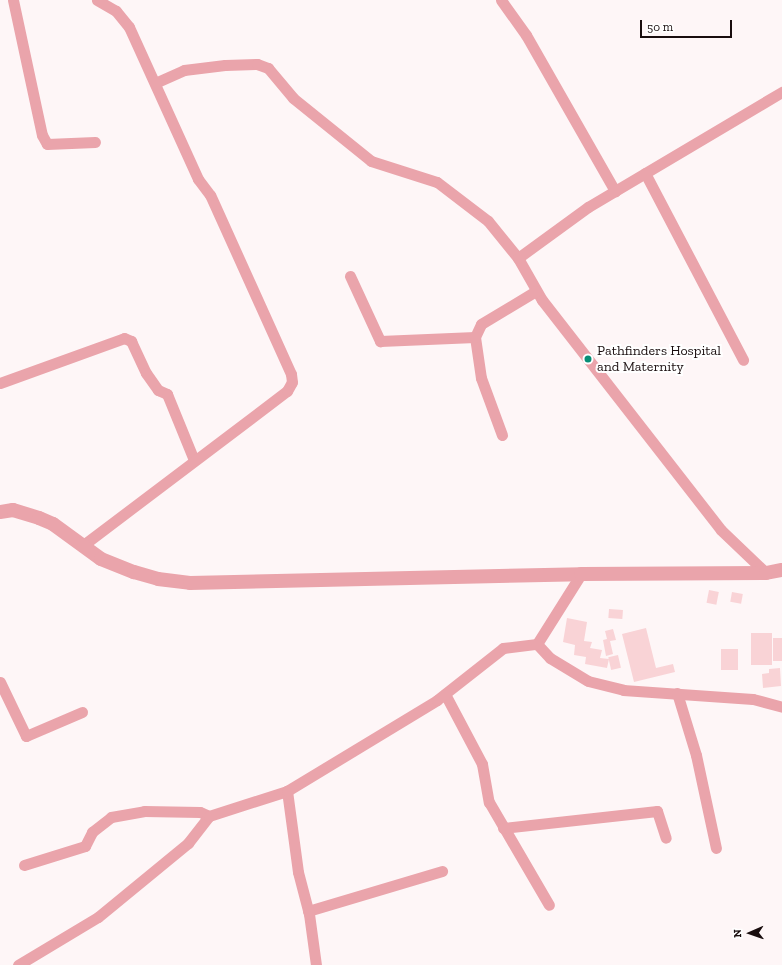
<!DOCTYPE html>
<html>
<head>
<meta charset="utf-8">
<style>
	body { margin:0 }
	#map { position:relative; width:782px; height:965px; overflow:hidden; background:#fef6f7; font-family:"Zilla Slab",serif }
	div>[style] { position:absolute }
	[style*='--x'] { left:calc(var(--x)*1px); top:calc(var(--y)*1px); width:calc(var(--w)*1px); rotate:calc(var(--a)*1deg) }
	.building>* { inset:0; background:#f9d3d6; transform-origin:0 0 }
	.minor>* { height:11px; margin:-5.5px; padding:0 5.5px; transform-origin:5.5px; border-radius:5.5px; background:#eaa4ab }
	.tertiary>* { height:14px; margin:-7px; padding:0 7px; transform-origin:7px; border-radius:7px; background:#eaa4ab }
	.dots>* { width:11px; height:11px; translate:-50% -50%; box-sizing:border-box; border:2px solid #fff; border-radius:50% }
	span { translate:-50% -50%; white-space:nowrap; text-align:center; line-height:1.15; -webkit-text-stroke:4px #fff; paint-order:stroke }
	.poi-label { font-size:14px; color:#190d0e }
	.left { translate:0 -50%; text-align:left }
	.north { position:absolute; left:730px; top:913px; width:40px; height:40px; -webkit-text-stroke:3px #fff; paint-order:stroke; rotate:268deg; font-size:11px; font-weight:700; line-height:16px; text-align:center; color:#190d0e }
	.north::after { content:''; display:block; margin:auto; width:14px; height:18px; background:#190d0e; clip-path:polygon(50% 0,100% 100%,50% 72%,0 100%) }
	.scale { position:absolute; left:640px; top:20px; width:92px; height:18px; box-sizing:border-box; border:2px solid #190d0e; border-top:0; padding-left:5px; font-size:12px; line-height:14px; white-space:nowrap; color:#190d0e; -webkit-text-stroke:3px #fff; paint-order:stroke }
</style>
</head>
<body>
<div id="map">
	<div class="building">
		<i style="left:709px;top:590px;width:10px;height:13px;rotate:11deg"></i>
		<i style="left:732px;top:592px;width:11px;height:10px;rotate:10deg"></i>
		<i style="left:609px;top:609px;width:14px;height:9px;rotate:4deg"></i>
		<i style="clip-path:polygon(567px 618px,587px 622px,584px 641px,592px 642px,590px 648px,602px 650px,600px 658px,609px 659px,607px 668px,585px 664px,586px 657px,574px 655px,575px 645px,563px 642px)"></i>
		<i style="clip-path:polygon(646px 628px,656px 668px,673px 664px,675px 672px,634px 682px,622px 634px)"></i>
		<i style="clip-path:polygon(613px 629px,616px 640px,610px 641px,613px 654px,606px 656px,603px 640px,607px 639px,605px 631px)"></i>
		<i style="left:751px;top:633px;width:21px;height:32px"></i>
		<i style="left:773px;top:638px;width:9px;height:23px"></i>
		<i style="left:721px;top:649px;width:17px;height:21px"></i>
		<i style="left:618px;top:655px;width:13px;height:10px;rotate:77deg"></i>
		<i style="clip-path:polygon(780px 668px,781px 686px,763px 688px,762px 674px,769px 673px,769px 669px)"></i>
	</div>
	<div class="minor">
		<i style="--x:13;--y:0;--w:138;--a:77.9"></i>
		<i style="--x:42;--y:135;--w:10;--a:61"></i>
		<i style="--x:47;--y:144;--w:48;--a:-2.4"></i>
		<i style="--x:501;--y:0;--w:43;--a:54.5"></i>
		<i style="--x:526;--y:35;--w:180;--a:60.3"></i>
		<i style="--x:155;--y:83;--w:32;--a:-24"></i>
		<i style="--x:184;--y:70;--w:41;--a:-7"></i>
		<i style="--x:225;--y:65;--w:32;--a:-2"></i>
		<i style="--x:257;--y:64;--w:12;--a:20"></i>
		<i style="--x:268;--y:68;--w:39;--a:50"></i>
		<i style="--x:293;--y:98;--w:100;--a:38.9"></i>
		<i style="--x:371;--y:161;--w:69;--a:17.7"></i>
		<i style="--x:437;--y:182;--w:64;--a:37.4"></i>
		<i style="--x:488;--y:221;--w:48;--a:51"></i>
		<i style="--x:518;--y:258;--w:48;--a:60.3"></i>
		<i style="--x:542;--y:300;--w:291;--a:52.1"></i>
		<i style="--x:721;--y:530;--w:62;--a:43.7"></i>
		<i style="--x:645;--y:173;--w:211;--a:62.3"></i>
		<i style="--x:518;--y:258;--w:87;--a:-36.1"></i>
		<i style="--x:588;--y:207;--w:226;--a:-30.7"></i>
		<i style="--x:350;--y:276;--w:72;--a:65.2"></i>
		<i style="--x:380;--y:341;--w:95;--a:-2.4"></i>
		<i style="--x:0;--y:383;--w:132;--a:-19.9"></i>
		<i style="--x:124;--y:338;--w:8;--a:23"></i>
		<i style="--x:131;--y:341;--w:35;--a:65"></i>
		<i style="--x:146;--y:373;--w:21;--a:55"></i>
		<i style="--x:158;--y:390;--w:10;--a:24"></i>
		<i style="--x:167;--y:394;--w:71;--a:67.8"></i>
		<i style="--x:502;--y:435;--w:61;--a:-110.2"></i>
		<i style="--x:481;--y:378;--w:41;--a:-98.3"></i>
		<i style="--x:475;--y:337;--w:14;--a:-65"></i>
		<i style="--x:481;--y:324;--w:64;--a:-31"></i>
		<i style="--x:82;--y:546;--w:257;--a:-37.1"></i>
		<i style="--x:287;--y:391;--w:10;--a:-61"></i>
		<i style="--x:292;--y:382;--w:8;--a:-97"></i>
		<i style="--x:291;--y:374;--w:196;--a:-114.3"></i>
		<i style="--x:210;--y:195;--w:20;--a:-127"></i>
		<i style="--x:198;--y:179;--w:167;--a:-114.4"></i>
		<i style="--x:129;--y:27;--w:21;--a:-129"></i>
		<i style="--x:116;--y:11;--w:22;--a:-150"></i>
		<i style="--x:581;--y:574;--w:83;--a:122.2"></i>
		<i style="--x:537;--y:644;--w:19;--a:47"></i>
		<i style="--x:550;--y:658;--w:44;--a:31.2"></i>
		<i style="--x:588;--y:681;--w:36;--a:14"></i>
		<i style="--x:623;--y:690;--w:130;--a:4"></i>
		<i style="--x:753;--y:699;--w:30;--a:15"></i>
		<i style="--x:0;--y:682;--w:60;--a:64.3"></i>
		<i style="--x:26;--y:736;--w:61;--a:-23.2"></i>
		<i style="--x:677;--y:693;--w:65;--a:73"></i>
		<i style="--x:696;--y:755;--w:95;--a:77.9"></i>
		<i style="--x:445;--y:694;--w:79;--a:62.1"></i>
		<i style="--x:482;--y:764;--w:39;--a:80"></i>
		<i style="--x:489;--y:802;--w:119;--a:59.8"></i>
		<i style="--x:503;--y:828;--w:155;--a:-6.3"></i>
		<i style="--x:657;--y:811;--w:28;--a:72"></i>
		<i style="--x:24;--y:865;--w:64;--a:-17.3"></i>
		<i style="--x:85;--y:846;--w:16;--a:-63"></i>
		<i style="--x:92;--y:832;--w:24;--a:-38"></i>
		<i style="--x:111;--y:817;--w:34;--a:-10"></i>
		<i style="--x:144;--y:811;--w:56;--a:1"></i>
		<i style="--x:200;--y:812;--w:10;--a:24"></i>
		<i style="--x:308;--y:911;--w:140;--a:-16.6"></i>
		<i style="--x:18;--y:965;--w:93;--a:-31"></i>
		<i style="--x:98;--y:917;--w:117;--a:-39.4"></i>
		<i style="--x:188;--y:843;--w:34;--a:-52"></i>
		<i style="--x:209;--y:816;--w:82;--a:-17.8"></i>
		<i style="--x:316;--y:965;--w:51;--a:-97.8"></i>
		<i style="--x:309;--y:914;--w:43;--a:-104.7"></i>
		<i style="--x:298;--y:872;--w:82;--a:-97.7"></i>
		<i style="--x:287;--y:791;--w:175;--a:-31.2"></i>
		<i style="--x:437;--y:700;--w:84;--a:-38.2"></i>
		<i style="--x:503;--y:648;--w:34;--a:-7"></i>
	</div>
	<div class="tertiary">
		<i style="--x:0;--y:512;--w:13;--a:-9"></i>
		<i style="--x:13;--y:510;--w:27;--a:17"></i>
		<i style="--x:39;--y:518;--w:15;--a:23"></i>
		<i style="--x:53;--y:524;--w:59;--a:36.1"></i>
		<i style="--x:101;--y:559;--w:35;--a:22"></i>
		<i style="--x:134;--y:572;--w:25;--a:16"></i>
		<i style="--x:158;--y:579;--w:32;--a:7"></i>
		<i style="--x:190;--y:583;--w:391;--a:-1.3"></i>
		<i style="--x:581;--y:574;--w:185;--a:-0.3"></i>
		<i style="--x:766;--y:573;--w:16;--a:-11"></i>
	</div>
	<div class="dots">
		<i style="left:588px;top:359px;background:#088e76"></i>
	</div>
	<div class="poi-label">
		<span class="left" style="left:597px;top:359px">Pathfinders Hospital<br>and Maternity</span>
	</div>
	<div class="north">N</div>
	<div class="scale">50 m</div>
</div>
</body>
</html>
